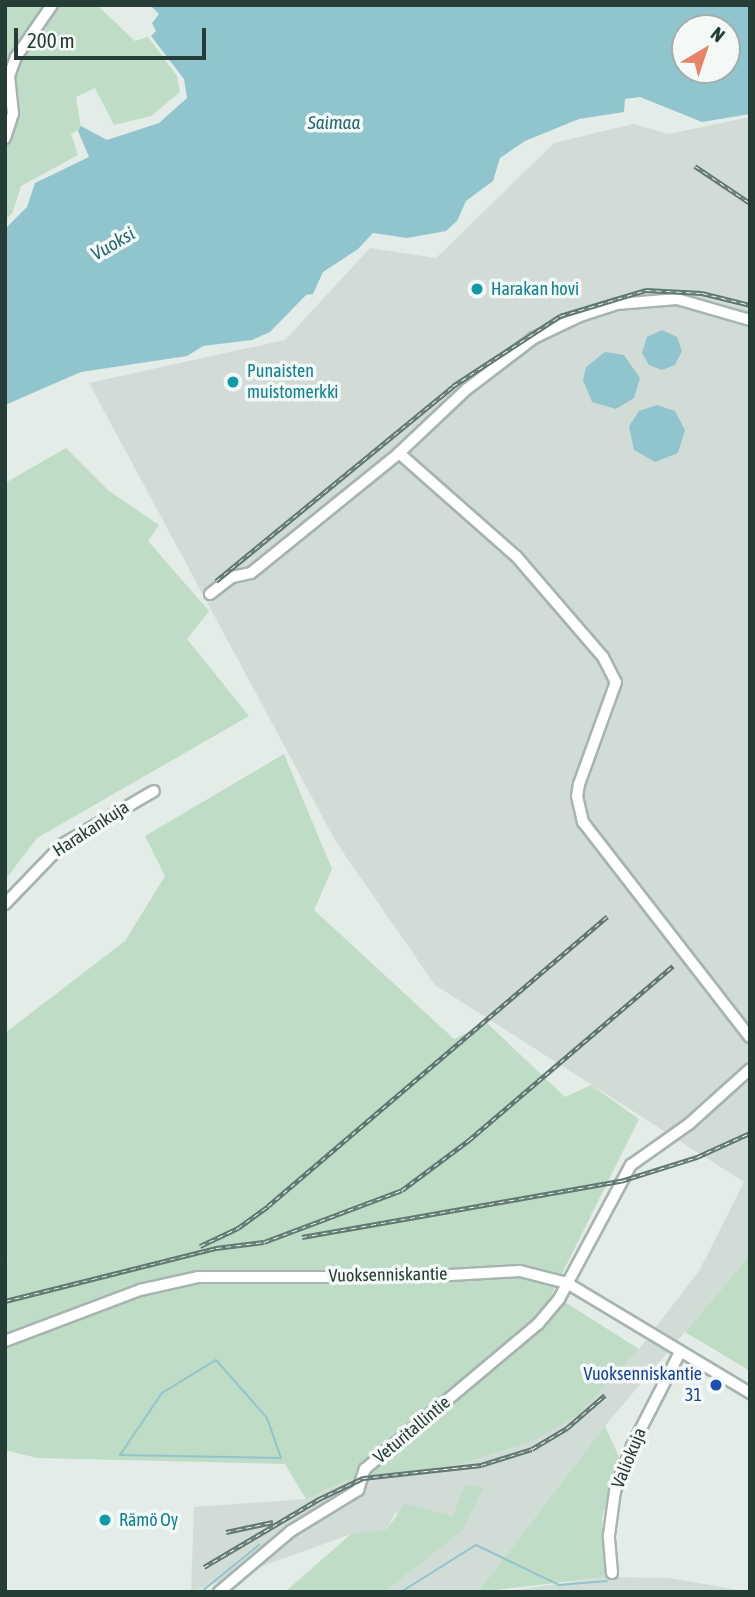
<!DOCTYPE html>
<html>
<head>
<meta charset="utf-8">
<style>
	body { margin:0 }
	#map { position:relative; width:755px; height:1597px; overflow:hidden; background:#e4ece8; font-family:"Asap Condensed",sans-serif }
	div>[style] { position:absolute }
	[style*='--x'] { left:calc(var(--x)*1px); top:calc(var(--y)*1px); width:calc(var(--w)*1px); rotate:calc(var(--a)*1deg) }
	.built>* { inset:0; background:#d2dcd7 }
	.green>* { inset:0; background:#bfdcc6 }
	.water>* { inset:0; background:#91c5cd }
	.stream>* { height:2px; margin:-1px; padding:0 1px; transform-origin:1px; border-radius:1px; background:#91c5cd }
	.roads { filter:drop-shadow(2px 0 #a7b4af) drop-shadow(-2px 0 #a7b4af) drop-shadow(0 2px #a7b4af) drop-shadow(0 -2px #a7b4af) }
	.minor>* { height:10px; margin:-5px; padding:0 5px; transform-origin:5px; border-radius:5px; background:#fff }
	.rail>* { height:4.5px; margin-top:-2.25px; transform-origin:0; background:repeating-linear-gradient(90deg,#f4f9f7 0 5px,#607871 0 10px); box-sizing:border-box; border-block:2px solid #607871 }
	.dots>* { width:19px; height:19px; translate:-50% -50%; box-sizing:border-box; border:4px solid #f4f9f7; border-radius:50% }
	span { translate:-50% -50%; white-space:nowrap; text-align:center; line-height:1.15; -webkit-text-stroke:7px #f4f9f7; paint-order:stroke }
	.culture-label { font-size:18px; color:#0d838f }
	.left { translate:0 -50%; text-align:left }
	.street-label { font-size:18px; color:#253d36 }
	.transit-label { font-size:18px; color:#164399 }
	.right { translate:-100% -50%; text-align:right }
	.water-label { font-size:19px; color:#236874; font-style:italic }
	.frame { position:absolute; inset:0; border:7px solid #253d36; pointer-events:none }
	.north { position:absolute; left:671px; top:14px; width:70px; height:70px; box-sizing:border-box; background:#f4f9f7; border:2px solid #a1aeaa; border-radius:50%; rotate:39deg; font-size:19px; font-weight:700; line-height:28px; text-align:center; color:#253d36 }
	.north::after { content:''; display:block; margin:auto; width:24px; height:32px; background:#e78468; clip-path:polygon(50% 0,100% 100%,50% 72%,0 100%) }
	.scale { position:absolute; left:14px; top:28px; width:192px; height:32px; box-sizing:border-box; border:4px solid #253d36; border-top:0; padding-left:9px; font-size:21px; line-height:24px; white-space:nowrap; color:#253d36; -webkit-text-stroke:5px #f4f9f7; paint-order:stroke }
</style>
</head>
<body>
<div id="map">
	<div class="built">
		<i style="clip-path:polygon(750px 117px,750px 1255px,605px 1426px,478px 1592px,384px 1592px,461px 1531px,483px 1487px,453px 1517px,395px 1513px,387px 1529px,351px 1534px,191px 1592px,194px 1507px,306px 1499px,347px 1480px,380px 1472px,462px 1464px,535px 1440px,579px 1413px,639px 1349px,699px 1271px,744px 1182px,435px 985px,336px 842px,89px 383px,285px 340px,370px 248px,436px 258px,554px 143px,633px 124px,669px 134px)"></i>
		<i style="clip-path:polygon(607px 1577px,670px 1578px,750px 1592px,500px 1592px)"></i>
	</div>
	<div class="green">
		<i style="clip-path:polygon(5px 5px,97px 5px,135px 41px,148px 37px,177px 76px,180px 92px,151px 116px,114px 125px,95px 88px,76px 97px,81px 128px,71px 134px,78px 155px,21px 186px,12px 214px,5px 219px)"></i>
		<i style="clip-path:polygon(66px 448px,109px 491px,159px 525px,148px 541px,209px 611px,187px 639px,249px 716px,37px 838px,5px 880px,5px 483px)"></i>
		<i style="clip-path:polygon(284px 754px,332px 869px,314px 910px,454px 1039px,487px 1023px,565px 1097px,591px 1085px,639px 1119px,552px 1294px,639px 1349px,579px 1414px,535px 1440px,462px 1464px,347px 1480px,306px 1499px,285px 1464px,37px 1458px,5px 1450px,5px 1261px,9px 1259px,5px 1256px,5px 1033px,125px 941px,165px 876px,145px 836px)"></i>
		<i style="clip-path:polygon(750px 1255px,750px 1371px,685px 1332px)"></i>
		<i style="clip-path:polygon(605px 1426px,619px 1457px,602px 1518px,607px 1577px,478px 1592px)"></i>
		<i style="clip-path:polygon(465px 1485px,484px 1487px,462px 1531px,384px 1592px,285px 1592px,351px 1534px,387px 1529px,405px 1504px,453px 1516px)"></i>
	</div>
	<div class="water">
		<i style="clip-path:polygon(evenodd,150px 5px,750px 5px,750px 114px,702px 122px,640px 97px,625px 99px,624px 112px,579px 119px,525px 141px,500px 158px,493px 181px,466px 201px,457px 221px,446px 231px,407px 238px,373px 233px,358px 249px,323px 272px,313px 294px,306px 295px,270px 332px,252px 340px,203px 346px,187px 356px,81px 372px,5px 405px,5px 229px,27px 207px,35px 183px,89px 157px,78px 131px,81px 126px,107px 140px,159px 123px,187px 98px,184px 79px,151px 36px,156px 31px,152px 23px,159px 14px,150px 5px,685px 28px,727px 28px,727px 70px,685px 70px,685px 28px)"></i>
		<i style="clip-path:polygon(662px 330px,677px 337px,682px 351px,675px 365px,662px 370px,649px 365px,642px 353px,647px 337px)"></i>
		<i style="clip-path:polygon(605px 352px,624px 355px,640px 378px,634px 398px,616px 409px,592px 402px,583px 380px,586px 367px)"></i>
		<i style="clip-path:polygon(657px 405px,675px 411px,685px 430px,678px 453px,655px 462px,634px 450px,629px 426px,639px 411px)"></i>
	</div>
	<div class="stream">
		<i style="--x:216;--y:1360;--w:77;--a:48.7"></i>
		<i style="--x:267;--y:1418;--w:42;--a:70.7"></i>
		<i style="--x:281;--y:1458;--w:161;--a:-178.9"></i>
		<i style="--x:120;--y:1455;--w:75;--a:-55.9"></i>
		<i style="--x:162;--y:1393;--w:63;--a:-31.4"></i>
		<i style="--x:201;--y:1592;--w:75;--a:-39"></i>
		<i style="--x:401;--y:1592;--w:89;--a:-32.1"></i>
		<i style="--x:476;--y:1545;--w:92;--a:25.7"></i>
		<i style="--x:559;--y:1585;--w:48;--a:-4.8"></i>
	</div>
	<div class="roads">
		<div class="minor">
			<i style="--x:5;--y:138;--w:25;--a:-72"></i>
			<i style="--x:13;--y:114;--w:38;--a:-96"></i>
			<i style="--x:9;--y:76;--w:20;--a:-70"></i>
			<i style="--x:16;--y:57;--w:63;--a:-55.3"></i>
			<i style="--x:399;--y:453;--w:93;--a:-43.3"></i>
			<i style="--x:467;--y:389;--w:84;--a:-37.3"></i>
			<i style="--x:534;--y:338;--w:51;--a:-25.6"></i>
			<i style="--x:580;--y:316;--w:39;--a:-18"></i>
			<i style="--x:617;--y:304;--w:60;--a:-4.8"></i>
			<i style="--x:677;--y:299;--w:76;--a:16"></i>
			<i style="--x:210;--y:594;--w:28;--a:-38"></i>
			<i style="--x:232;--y:577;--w:19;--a:-12"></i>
			<i style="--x:251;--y:573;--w:191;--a:-39"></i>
			<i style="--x:399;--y:453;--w:156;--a:41.4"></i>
			<i style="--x:516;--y:556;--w:133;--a:49.3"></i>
			<i style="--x:603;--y:657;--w:28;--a:63"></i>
			<i style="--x:616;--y:682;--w:109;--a:109.9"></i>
			<i style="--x:579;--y:784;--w:12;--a:99"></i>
			<i style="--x:577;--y:796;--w:27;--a:77"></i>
			<i style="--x:583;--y:822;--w:272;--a:52.2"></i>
			<i style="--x:5;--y:904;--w:83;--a:-46"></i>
			<i style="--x:63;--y:844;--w:105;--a:-30.2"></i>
			<i style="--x:5;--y:1341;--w:144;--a:-20.7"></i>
			<i style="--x:140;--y:1290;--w:59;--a:-12.6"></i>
			<i style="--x:198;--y:1277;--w:217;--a:0"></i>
			<i style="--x:415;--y:1277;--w:105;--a:-3.3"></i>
			<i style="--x:520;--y:1271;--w:49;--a:14.3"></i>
			<i style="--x:567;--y:1283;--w:214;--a:31"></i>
			<i style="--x:612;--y:1573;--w:38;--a:-95"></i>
			<i style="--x:609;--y:1535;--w:44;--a:-82.2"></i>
			<i style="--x:615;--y:1491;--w:48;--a:-69.3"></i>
			<i style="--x:632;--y:1446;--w:106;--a:-62.9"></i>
			<i style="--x:219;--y:1592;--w:94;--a:-40.3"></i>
			<i style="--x:291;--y:1531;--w:79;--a:-31.5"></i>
			<i style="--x:358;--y:1490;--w:22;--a:-72"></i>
			<i style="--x:365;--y:1469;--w:226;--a:-40"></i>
			<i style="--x:538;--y:1324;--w:33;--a:-50"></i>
			<i style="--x:559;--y:1299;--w:152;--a:-61.8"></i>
			<i style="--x:631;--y:1165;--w:71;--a:-35.3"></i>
			<i style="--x:689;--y:1124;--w:82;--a:-42"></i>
		</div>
	</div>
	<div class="rail">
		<i style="--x:695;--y:166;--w:66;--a:33.9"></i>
		<i style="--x:216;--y:581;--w:307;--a:-39.4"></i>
		<i style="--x:453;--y:386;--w:128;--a:-33.2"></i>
		<i style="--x:560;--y:316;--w:90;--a:-16.8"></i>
		<i style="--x:646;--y:290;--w:56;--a:3.1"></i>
		<i style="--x:702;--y:293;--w:49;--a:14"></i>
		<i style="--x:302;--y:1237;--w:324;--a:-10"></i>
		<i style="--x:621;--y:1181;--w:80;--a:-17.5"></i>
		<i style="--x:697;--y:1157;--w:58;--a:-24.4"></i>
		<i style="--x:200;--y:1246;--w:42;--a:-25.3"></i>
		<i style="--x:238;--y:1228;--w:37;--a:-36"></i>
		<i style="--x:268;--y:1206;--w:446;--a:-40.5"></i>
		<i style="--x:5;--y:1301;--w:218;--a:-14.1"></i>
		<i style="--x:216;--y:1248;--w:48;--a:-7.1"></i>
		<i style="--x:264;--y:1242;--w:147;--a:-20.6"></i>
		<i style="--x:402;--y:1190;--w:84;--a:-36.7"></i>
		<i style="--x:469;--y:1140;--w:268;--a:-40.5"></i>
		<i style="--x:226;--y:1532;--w:48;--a:-12"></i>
		<i style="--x:204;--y:1567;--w:134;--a:-30.6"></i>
		<i style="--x:319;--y:1499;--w:49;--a:-25.5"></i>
		<i style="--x:363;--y:1478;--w:119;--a:-6.3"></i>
		<i style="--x:481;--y:1465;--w:53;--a:-17.4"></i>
		<i style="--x:532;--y:1449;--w:41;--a:-31"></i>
		<i style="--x:567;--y:1428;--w:50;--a:-41"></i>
	</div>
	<div class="dots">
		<i style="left:477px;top:289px;background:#0f9aa8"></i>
		<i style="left:233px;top:382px;background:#0f9aa8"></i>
		<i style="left:716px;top:1385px;background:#1a4fb4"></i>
		<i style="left:105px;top:1520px;background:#0f9aa8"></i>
	</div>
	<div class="culture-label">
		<span class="left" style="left:491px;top:289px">Harakan hovi</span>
		<span class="left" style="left:247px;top:382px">Punaisten<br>muistomerkki</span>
		<span class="left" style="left:119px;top:1520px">Rämö Oy</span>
	</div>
	<div class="street-label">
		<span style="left:91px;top:829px;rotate:-33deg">Harakankuja</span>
		<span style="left:388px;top:1275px;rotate:-1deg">Vuoksenniskantie</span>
		<span style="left:412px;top:1430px;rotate:-40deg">Veturitallintie</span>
		<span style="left:629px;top:1458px;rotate:-68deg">Valiokuja</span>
	</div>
	<div class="transit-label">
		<span class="right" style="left:702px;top:1385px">Vuoksenniskantie<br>31</span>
	</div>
	<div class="water-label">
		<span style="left:334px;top:123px">Saimaa</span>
		<span style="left:113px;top:244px;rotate:-30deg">Vuoksi</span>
	</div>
	<div class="frame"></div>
	<div class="north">N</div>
	<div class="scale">200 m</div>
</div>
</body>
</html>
